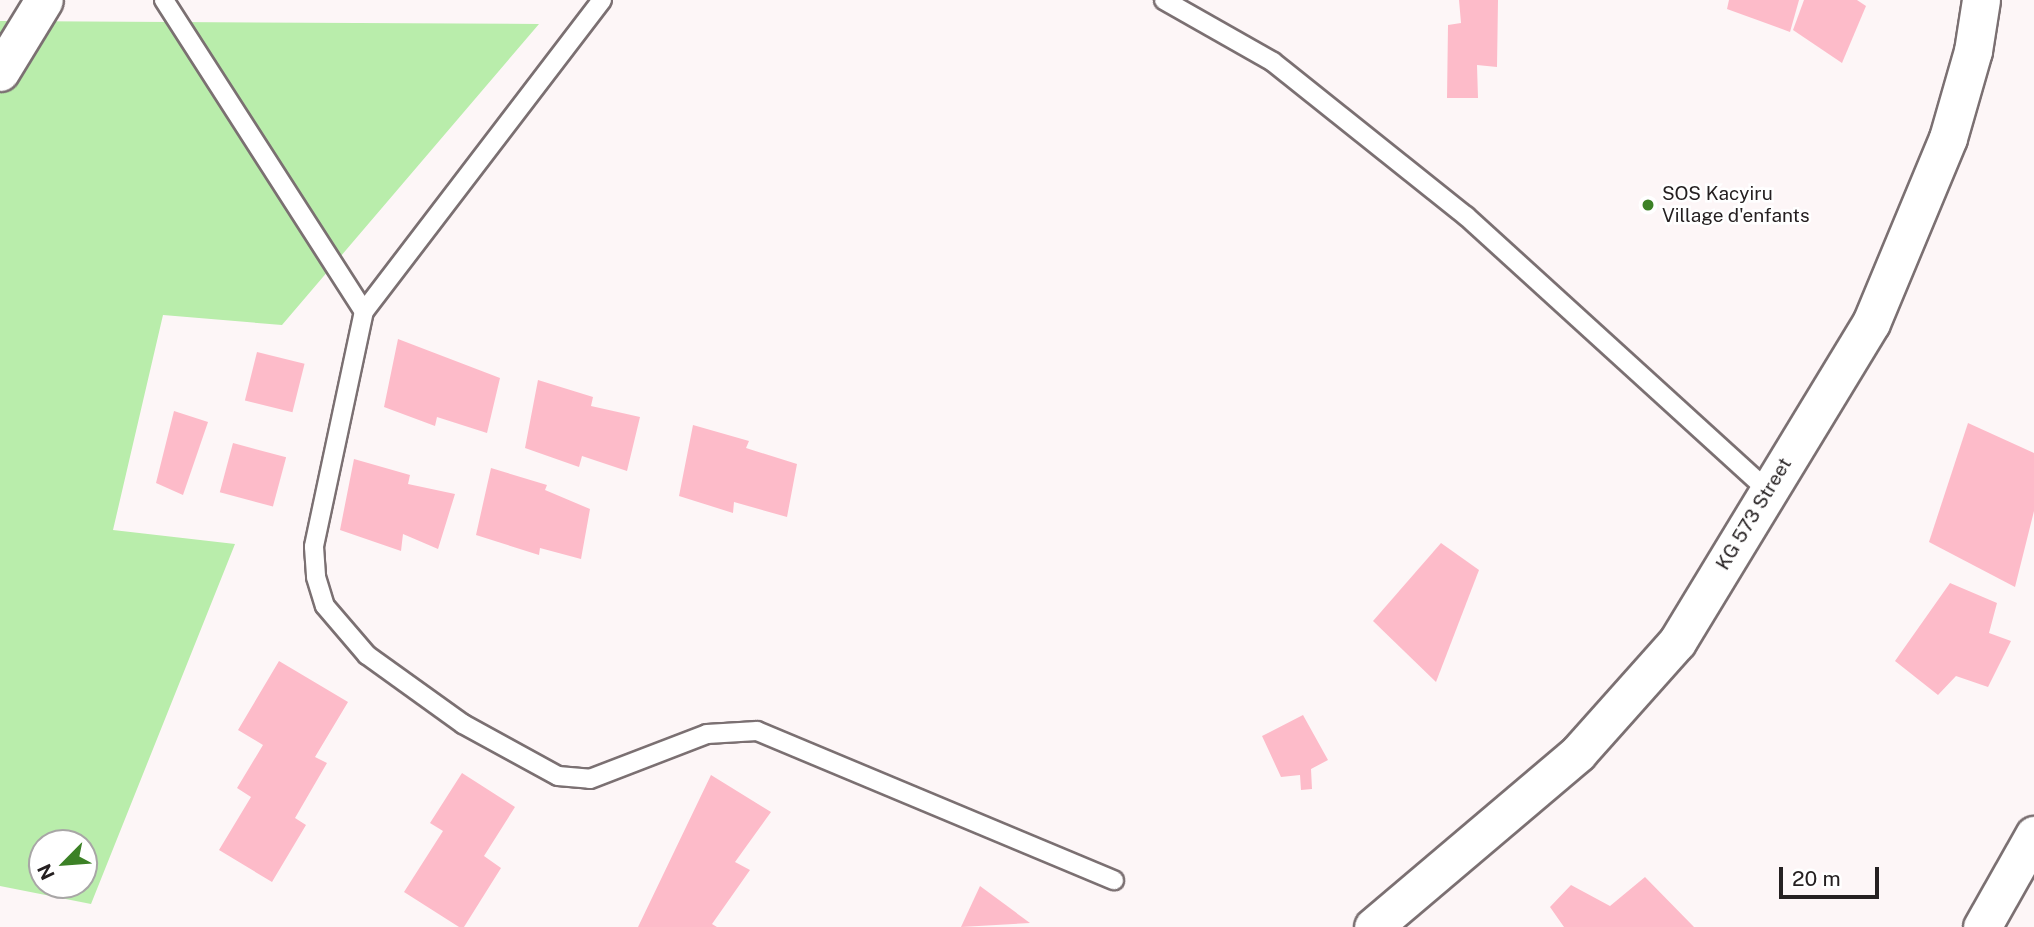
<!DOCTYPE html>
<html>
<head>
<meta charset="utf-8">
<style>
	body { margin:0 }
	#map { position:relative; width:2034px; height:927px; overflow:hidden; background:#fdf6f7; font-family:"Public Sans",sans-serif }
	div>[style] { position:absolute }
	[style*='--x'] { left:calc(var(--x)*1px); top:calc(var(--y)*1px); width:calc(var(--w)*1px); rotate:calc(var(--a)*1deg) }
	.green>* { inset:0; background:#b9edab }
	.building>* { inset:0; background:#fdbbc9; transform-origin:0 0 }
	.roads { filter:drop-shadow(2px 0 #7b7072) drop-shadow(-2px 0 #7b7072) drop-shadow(0 2px #7b7072) drop-shadow(0 -2px #7b7072) }
	.lane>* { height:18px; margin:-9px; padding:0 9px; transform-origin:9px; border-radius:9px; background:#fff }
	.street>* { height:37px; margin:-18.5px; padding:0 18.5px; transform-origin:18.5px; border-radius:18.5px; background:#fff }
	.dots>* { width:19px; height:19px; translate:-50% -50%; box-sizing:border-box; border:4px solid #fff; border-radius:50% }
	span { translate:-50% -50%; white-space:nowrap; text-align:center; line-height:1.15; -webkit-text-stroke:5px #fff; paint-order:stroke }
	.poi-label { font-size:19px; color:#252021 }
	.left { translate:0 -50%; text-align:left }
	.street-label { font-size:19px; color:#252021 }
	.north { position:absolute; left:28px; top:829px; width:70px; height:70px; box-sizing:border-box; background:#fff; border:2px solid #a8a6a6; border-radius:50%; rotate:245deg; font-size:19px; font-weight:700; line-height:28px; text-align:center; color:#252021 }
	.north::after { content:''; display:block; margin:auto; width:24px; height:32px; background:#3c8126; clip-path:polygon(50% 0,100% 100%,50% 72%,0 100%) }
	.scale { position:absolute; left:1779px; top:867px; width:100px; height:32px; box-sizing:border-box; border:4px solid #252021; border-top:0; padding-left:9px; font-size:21px; line-height:24px; white-space:nowrap; color:#252021; -webkit-text-stroke:5px #fff; paint-order:stroke }
</style>
</head>
<body>
<div id="map">
	<div class="green">
		<i style="clip-path:polygon(evenodd,0 21px,539px 24px,282px 325px,163px 315px,113px 530px,235px 544px,91px 904px,0 886px,0 21px,42px 843px,84px 843px,84px 885px,42px 885px,42px 843px)"></i>
	</div>
	<div class="building">
		<i style="clip-path:polygon(1459px 0,1498px 0,1497px 67px,1477px 65px,1478px 98px,1447px 98px,1448px 25px,1461px 23px)"></i>
		<i style="clip-path:polygon(1729px 0,1799px 0,1790px 32px,1727px 9px)"></i>
		<i style="clip-path:polygon(1804px 0,1857px 0,1866px 6px,1842px 63px,1793px 30px)"></i>
		<i style="clip-path:polygon(398px 339px,500px 378px,487px 433px,437px 417px,435px 426px,384px 407px)"></i>
		<i style="left:257px;top:352px;width:49px;height:50px;rotate:14deg"></i>
		<i style="clip-path:polygon(538px 380px,593px 397px,591px 406px,640px 417px,627px 471px,582px 456px,579px 467px,525px 448px)"></i>
		<i style="clip-path:polygon(174px 411px,208px 422px,183px 495px,156px 483px)"></i>
		<i style="clip-path:polygon(1968px 423px,2034px 453px,2034px 511px,2015px 587px,1929px 542px)"></i>
		<i style="clip-path:polygon(693px 425px,749px 441px,746px 448px,797px 464px,787px 517px,734px 502px,733px 513px,679px 496px)"></i>
		<i style="left:233px;top:443px;width:55px;height:51px;rotate:15deg"></i>
		<i style="clip-path:polygon(354px 459px,410px 475px,408px 484px,455px 494px,438px 549px,403px 534px,401px 551px,340px 530px)"></i>
		<i style="clip-path:polygon(491px 468px,547px 485px,545px 490px,590px 509px,581px 559px,540px 548px,539px 555px,476px 535px)"></i>
		<i style="clip-path:polygon(1441px 543px,1479px 570px,1436px 682px,1373px 621px)"></i>
		<i style="clip-path:polygon(1950px 583px,1997px 603px,1989px 633px,2011px 641px,1988px 687px,1956px 676px,1938px 695px,1895px 661px)"></i>
		<i style="clip-path:polygon(279px 661px,348px 702px,315px 757px,327px 763px,295px 818px,306px 825px,272px 882px,219px 850px,251px 797px,237px 788px,263px 745px,238px 730px)"></i>
		<i style="clip-path:polygon(1303px 715px,1328px 760px,1311px 769px,1312px 789px,1301px 790px,1300px 775px,1281px 777px,1262px 736px)"></i>
		<i style="clip-path:polygon(462px 773px,515px 807px,484px 856px,501px 868px,464px 927px,459px 927px,404px 892px,443px 831px,430px 823px)"></i>
		<i style="clip-path:polygon(711px 775px,771px 812px,735px 862px,750px 870px,712px 924px,717px 927px,638px 927px)"></i>
		<i style="clip-path:polygon(1645px 877px,1694px 927px,1564px 927px,1550px 907px,1571px 885px,1610px 906px)"></i>
		<i style="clip-path:polygon(980px 886px,1030px 923px,961px 927px)"></i>
	</div>
	<div class="roads">
		<div class="lane">
			<i style="--x:164;--y:0;--w:370;--a:57.3"></i>
			<i style="--x:602;--y:0;--w:392;--a:127.4"></i>
			<i style="--x:364;--y:311;--w:241;--a:102"></i>
			<i style="--x:314;--y:547;--w:30;--a:86"></i>
			<i style="--x:316;--y:577;--w:30;--a:73"></i>
			<i style="--x:325;--y:606;--w:65;--a:49.4"></i>
			<i style="--x:367;--y:655;--w:118;--a:35.7"></i>
			<i style="--x:463;--y:724;--w:108;--a:28.7"></i>
			<i style="--x:558;--y:776;--w:32;--a:5"></i>
			<i style="--x:590;--y:779;--w:125;--a:-21"></i>
			<i style="--x:707;--y:734;--w:50;--a:-3.4"></i>
			<i style="--x:757;--y:731;--w:387;--a:22.7"></i>
			<i style="--x:1164;--y:0;--w:125;--a:29.6"></i>
			<i style="--x:1273;--y:62;--w:247;--a:38.6"></i>
			<i style="--x:1466;--y:216;--w:408;--a:42.3"></i>
		</div>
		<div class="street">
			<i style="--x:0;--y:72;--w:84;--a:-58.6"></i>
			<i style="--x:1373;--y:927;--w:269;--a:-40.3"></i>
			<i style="--x:1578;--y:753;--w:149;--a:-48.3"></i>
			<i style="--x:1677;--y:642;--w:373;--a:-58.7"></i>
			<i style="--x:1871;--y:323;--w:200;--a:-67.4"></i>
			<i style="--x:1948;--y:138;--w:91;--a:-74"></i>
			<i style="--x:1973;--y:51;--w:52;--a:-81.1"></i>
			<i style="--x:1982;--y:927;--w:106;--a:-60.5"></i>
		</div>
	</div>
	<div class="dots">
		<i style="left:1648px;top:205px;background:#3c8126"></i>
	</div>
	<div class="poi-label">
		<span class="left" style="left:1662px;top:205px">SOS Kacyiru<br>Village d'enfants</span>
	</div>
	<div class="street-label">
		<span style="left:1754px;top:514px;rotate:-59deg">KG 573 Street</span>
	</div>
	<div class="north">N</div>
	<div class="scale">20 m</div>
</div>
</body>
</html>
